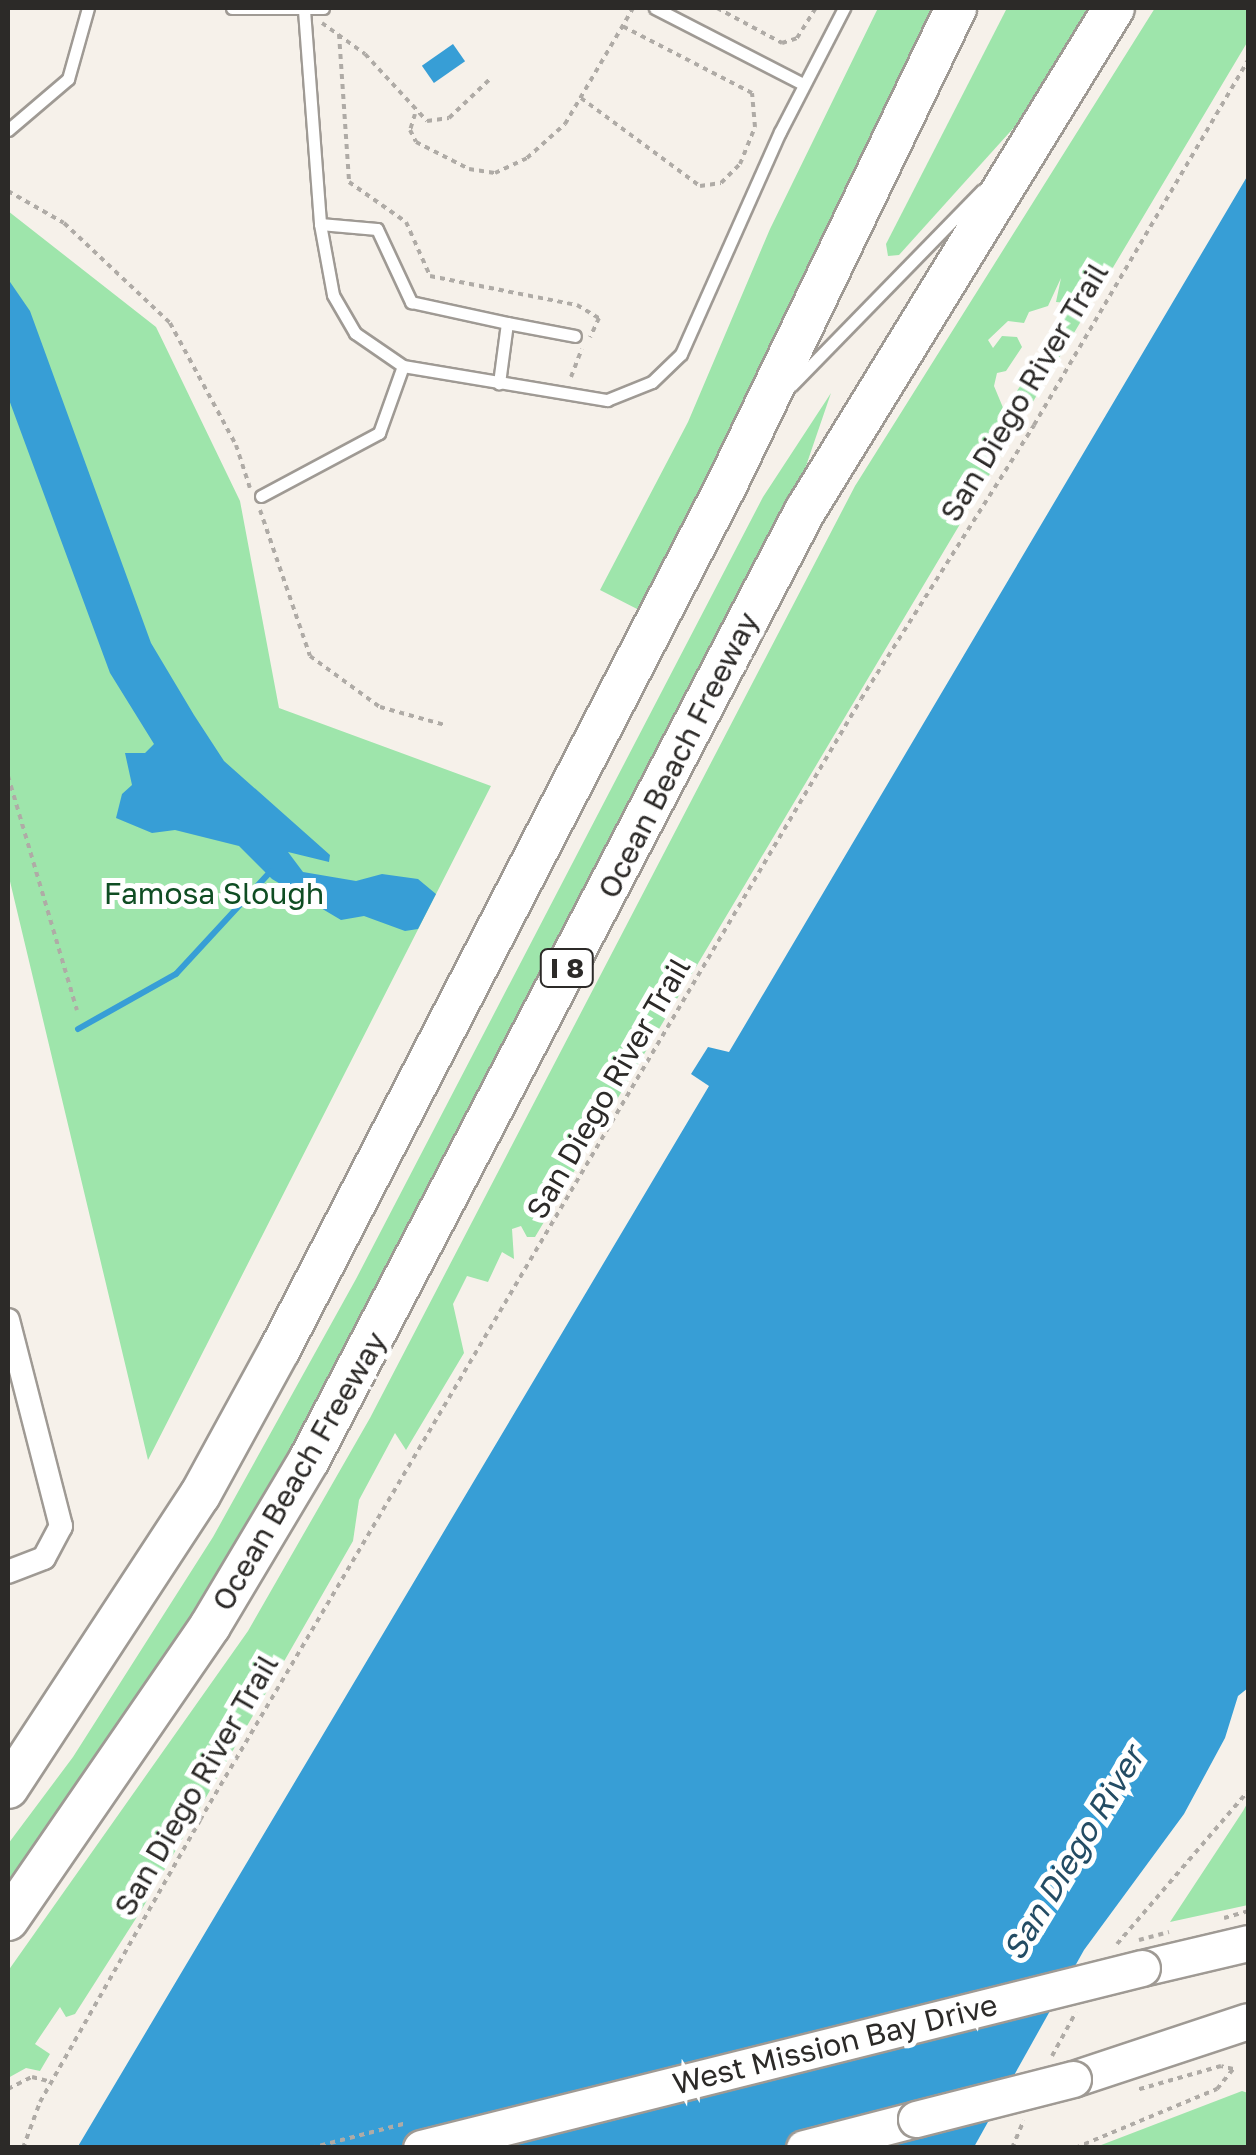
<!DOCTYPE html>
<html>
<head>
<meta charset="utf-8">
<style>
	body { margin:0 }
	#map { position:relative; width:1256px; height:2155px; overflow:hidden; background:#f6f1ea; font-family:"Golos Text",sans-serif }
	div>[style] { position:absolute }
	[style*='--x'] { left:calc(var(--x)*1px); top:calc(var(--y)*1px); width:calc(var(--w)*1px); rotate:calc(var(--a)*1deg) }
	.green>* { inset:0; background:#9ee5ab }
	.water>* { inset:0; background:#379ed6; transform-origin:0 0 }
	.stream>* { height:6px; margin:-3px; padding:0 3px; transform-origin:3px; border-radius:3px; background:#379ed6 }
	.path>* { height:4px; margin-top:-2px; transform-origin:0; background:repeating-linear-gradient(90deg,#afaba6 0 5px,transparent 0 10px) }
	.roads { filter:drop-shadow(2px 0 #9f9a94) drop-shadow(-2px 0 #9f9a94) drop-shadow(0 2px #9f9a94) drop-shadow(0 -2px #9f9a94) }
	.service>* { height:11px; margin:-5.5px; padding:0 5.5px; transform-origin:5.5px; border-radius:5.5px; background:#fff }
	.minor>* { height:22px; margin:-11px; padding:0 11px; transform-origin:11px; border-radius:11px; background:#fff }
	.primary>* { height:35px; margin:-17.5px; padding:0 17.5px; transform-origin:17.5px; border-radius:17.5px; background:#fff }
	.motorway>* { height:40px; margin:-20px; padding:0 20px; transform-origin:20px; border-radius:20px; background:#fff }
	.path-bridge>* { height:4px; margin-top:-2px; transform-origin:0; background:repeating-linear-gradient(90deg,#afaba6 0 5px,transparent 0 10px) }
	.bridges { filter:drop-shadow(2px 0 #9f9a94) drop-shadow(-2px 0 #9f9a94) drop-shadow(0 2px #9f9a94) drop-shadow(0 -2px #9f9a94) }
	.primary-bridge>* { height:35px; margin:-17.5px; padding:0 17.5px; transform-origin:17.5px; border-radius:17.5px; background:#fff }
	span { translate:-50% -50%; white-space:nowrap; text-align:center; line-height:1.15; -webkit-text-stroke:10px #fff; paint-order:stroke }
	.shield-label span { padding:2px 8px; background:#fff; border:2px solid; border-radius:8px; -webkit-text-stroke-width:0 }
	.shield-label { font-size:28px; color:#2c2a28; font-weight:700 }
	.street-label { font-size:30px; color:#2c2a28 }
	.park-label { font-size:30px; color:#0f4d23 }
	.water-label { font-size:32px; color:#234c64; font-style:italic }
	.frame { position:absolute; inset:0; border:10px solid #2c2a28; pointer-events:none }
</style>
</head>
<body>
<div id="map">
	<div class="green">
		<i style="clip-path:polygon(878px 8px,937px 8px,641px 611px,600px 590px,688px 422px,770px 229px)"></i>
		<i style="clip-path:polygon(1007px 8px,1099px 8px,1026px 114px,899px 255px,888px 256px,886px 244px)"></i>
		<i style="clip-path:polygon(evenodd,1155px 8px,1248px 8px,1248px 41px,535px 1237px,527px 1237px,521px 1226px,512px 1229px,514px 1259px,502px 1252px,488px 1282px,467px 1276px,453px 1304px,464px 1353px,406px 1450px,395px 1433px,359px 1500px,353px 1541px,142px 1909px,75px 2014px,66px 2017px,60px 2007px,35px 2044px,50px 2054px,40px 2071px,26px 2068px,8px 2078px,8px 1971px,248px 1631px,370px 1418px,855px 486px,1155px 8px,1061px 278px,1056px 302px,1068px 303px,1044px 347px,1054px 365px,1040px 387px,1023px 382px,1004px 410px,994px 386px,997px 373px,1006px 371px,1022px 347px,1017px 337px,1002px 336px,993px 348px,988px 340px,1008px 321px,1024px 323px,1029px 312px,1048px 306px,1061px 278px)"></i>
		<i style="clip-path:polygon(8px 211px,156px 327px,240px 501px,279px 708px,491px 786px,148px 1460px,8px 873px)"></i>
		<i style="clip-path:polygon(831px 393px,794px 501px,253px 1530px,8px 1890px,8px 1844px,73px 1757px,213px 1537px,356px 1279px,763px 497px)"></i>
		<i style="clip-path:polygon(1248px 1802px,1248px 1905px,1170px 1922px,1243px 1811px)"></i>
		<i style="clip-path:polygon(1242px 2091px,1248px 2093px,1248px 2147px,1096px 2147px)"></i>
	</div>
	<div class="water">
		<i style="left:453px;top:44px;width:21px;height:38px;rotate:55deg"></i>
		<i style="clip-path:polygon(1248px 175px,1248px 1688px,1238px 1696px,1225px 1738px,1184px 1814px,1084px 1950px,974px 2147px,77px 2148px,709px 1086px,691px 1074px,708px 1047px,729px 1052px)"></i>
		<i style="clip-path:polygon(8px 279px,30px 311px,151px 643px,194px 715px,224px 761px,330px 855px,329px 862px,288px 852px,303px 872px,356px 881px,382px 874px,418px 879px,436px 894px,418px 929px,405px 931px,364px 916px,341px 920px,272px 879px,239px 846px,175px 830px,152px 833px,116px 818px,122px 794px,132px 785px,125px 753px,145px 753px,154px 744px,110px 673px,8px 397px)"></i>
	</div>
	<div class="stream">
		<i style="--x:78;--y:1029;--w:112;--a:-29.3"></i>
		<i style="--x:176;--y:974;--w:140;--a:-47.3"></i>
	</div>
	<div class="path">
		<i style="--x:717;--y:8;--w:74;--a:28.3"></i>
		<i style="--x:782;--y:43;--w:16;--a:-18"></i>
		<i style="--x:797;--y:38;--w:36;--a:-58"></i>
		<i style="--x:322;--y:23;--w:53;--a:35.8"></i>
		<i style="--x:365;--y:54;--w:91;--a:47.2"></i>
		<i style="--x:427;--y:121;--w:22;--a:-8"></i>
		<i style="--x:449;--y:118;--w:57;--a:-43.6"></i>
		<i style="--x:339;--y:34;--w:148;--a:86.1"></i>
		<i style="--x:349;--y:182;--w:70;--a:35.1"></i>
		<i style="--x:406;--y:222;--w:59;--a:66"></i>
		<i style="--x:430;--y:276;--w:150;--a:11.2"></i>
		<i style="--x:577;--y:305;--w:26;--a:31"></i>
		<i style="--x:599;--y:318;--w:21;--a:115"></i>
		<i style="--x:581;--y:98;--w:148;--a:36.5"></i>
		<i style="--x:700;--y:186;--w:21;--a:-8"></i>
		<i style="--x:721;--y:183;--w:27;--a:-45"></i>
		<i style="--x:740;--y:164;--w:40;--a:-68"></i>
		<i style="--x:755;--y:127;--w:34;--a:-95"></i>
		<i style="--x:752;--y:93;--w:146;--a:-152.7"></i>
		<i style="--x:415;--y:114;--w:17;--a:107"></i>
		<i style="--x:410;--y:130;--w:13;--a:63"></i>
		<i style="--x:416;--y:142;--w:59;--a:27"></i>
		<i style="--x:469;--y:169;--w:26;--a:9"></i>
		<i style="--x:495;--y:173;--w:35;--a:-25"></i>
		<i style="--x:527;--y:158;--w:51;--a:-41.8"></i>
		<i style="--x:565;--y:124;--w:134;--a:-59.6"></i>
		<i style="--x:8;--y:191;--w:64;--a:29.7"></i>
		<i style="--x:64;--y:223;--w:146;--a:43.3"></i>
		<i style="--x:170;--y:323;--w:139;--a:61.6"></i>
		<i style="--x:236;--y:445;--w:45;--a:72"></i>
		<i style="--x:571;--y:377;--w:30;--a:-69"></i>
		<i style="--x:260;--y:510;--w:154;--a:71.1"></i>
		<i style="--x:310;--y:656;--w:87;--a:36.1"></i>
		<i style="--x:380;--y:707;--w:67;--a:15.5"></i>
		<i style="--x:8;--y:776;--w:244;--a:73.6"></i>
		<i style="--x:1224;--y:1918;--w:25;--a:-16"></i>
		<i style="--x:1117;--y:1944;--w:201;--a:-49.4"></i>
		<i style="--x:1052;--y:2056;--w:50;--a:-61.4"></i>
		<i style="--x:8;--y:2089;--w:27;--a:-27"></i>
		<i style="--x:32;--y:2077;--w:21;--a:14"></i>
		<i style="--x:23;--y:2148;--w:49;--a:-69.7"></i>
		<i style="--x:40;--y:2102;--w:324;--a:-60.4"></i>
		<i style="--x:200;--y:1820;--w:1301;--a:-59.47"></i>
		<i style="--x:861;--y:699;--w:324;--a:-57.7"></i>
		<i style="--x:1034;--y:425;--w:423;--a:-59.6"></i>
		<i style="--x:1012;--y:2148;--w:30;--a:-67"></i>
		<i style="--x:1075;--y:2148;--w:154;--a:-22.6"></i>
		<i style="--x:1217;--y:2089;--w:26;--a:-51"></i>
		<i style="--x:1233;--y:2069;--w:12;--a:-166"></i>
		<i style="--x:1221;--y:2066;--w:88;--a:164.2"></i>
	</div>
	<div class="roads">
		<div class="service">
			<i style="--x:232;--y:8;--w:91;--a:0"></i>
			<i style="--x:655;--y:8;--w:166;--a:27.2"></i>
			<i style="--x:304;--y:10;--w:215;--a:85.7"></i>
			<i style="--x:320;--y:224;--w:72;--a:79.6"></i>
			<i style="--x:333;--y:295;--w:44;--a:59.9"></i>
			<i style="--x:355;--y:333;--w:58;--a:34.5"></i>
			<i style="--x:403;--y:366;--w:207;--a:9.5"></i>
			<i style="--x:607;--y:400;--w:48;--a:-21.8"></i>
			<i style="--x:652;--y:382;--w:40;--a:-44"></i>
			<i style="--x:681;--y:354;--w:243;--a:-66"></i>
			<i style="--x:780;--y:132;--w:140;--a:-62.7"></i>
			<i style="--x:8;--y:130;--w:79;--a:-40.4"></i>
			<i style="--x:68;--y:79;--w:74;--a:-74.3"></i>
			<i style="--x:320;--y:224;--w:57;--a:5"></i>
			<i style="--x:377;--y:229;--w:81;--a:65"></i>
			<i style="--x:411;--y:302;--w:98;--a:12.3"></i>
			<i style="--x:507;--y:323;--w:61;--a:97.6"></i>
			<i style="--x:507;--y:323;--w:69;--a:10.8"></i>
			<i style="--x:792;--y:385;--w:272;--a:-45.7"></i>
			<i style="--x:261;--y:496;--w:134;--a:-28.1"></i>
			<i style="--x:379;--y:433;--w:71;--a:-70.3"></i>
		</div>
		<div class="minor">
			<i style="--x:8;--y:1320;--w:213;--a:75.6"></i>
			<i style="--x:61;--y:1526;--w:36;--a:118"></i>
			<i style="--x:44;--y:1558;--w:39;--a:159"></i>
		</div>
		<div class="primary">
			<i style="--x:1142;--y:1968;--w:109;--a:-13.3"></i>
			<i style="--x:1073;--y:2079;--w:184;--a:-18.3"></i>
			<i style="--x:804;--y:2148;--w:116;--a:-14.5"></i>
		</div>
		<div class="motorway">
			<i style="--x:8;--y:1788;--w:350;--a:-56.8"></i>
			<i style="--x:200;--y:1495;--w:166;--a:-61.3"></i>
			<i style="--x:280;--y:1349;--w:976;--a:-62.67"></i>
			<i style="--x:728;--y:482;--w:526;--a:-64.31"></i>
			<i style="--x:8;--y:1920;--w:357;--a:-55.5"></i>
			<i style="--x:210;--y:1626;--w:193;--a:-59.2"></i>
			<i style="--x:309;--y:1460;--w:1071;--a:-62.41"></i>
			<i style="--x:805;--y:511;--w:590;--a:-58.44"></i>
		</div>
	</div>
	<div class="path-bridge">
		<i style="--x:1139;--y:1940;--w:31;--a:-15"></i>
		<i style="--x:311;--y:2148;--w:99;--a:-14.6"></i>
	</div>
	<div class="bridges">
		<div class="primary-bridge">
			<i style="--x:916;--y:2119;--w:162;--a:-14.3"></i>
			<i style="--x:421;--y:2148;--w:743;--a:-14.02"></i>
		</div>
	</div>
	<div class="shield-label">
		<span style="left:567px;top:968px">I 8</span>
	</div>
	<div class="street-label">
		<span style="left:1024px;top:392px;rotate:-59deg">San Diego River Trail</span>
		<span style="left:678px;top:755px;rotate:-63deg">Ocean Beach Freeway</span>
		<span style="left:608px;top:1088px;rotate:-60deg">San Diego River Trail</span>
		<span style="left:299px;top:1471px;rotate:-60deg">Ocean Beach Freeway</span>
		<span style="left:196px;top:1785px;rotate:-60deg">San Diego River Trail</span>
		<span style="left:835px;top:2044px;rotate:-14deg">West Mission Bay Drive</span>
	</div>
	<div class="park-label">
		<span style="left:214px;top:893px">Famosa Slough</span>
	</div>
	<div class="water-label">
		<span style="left:1073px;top:1853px;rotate:-59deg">San Diego River</span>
	</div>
	<div class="frame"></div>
</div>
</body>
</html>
